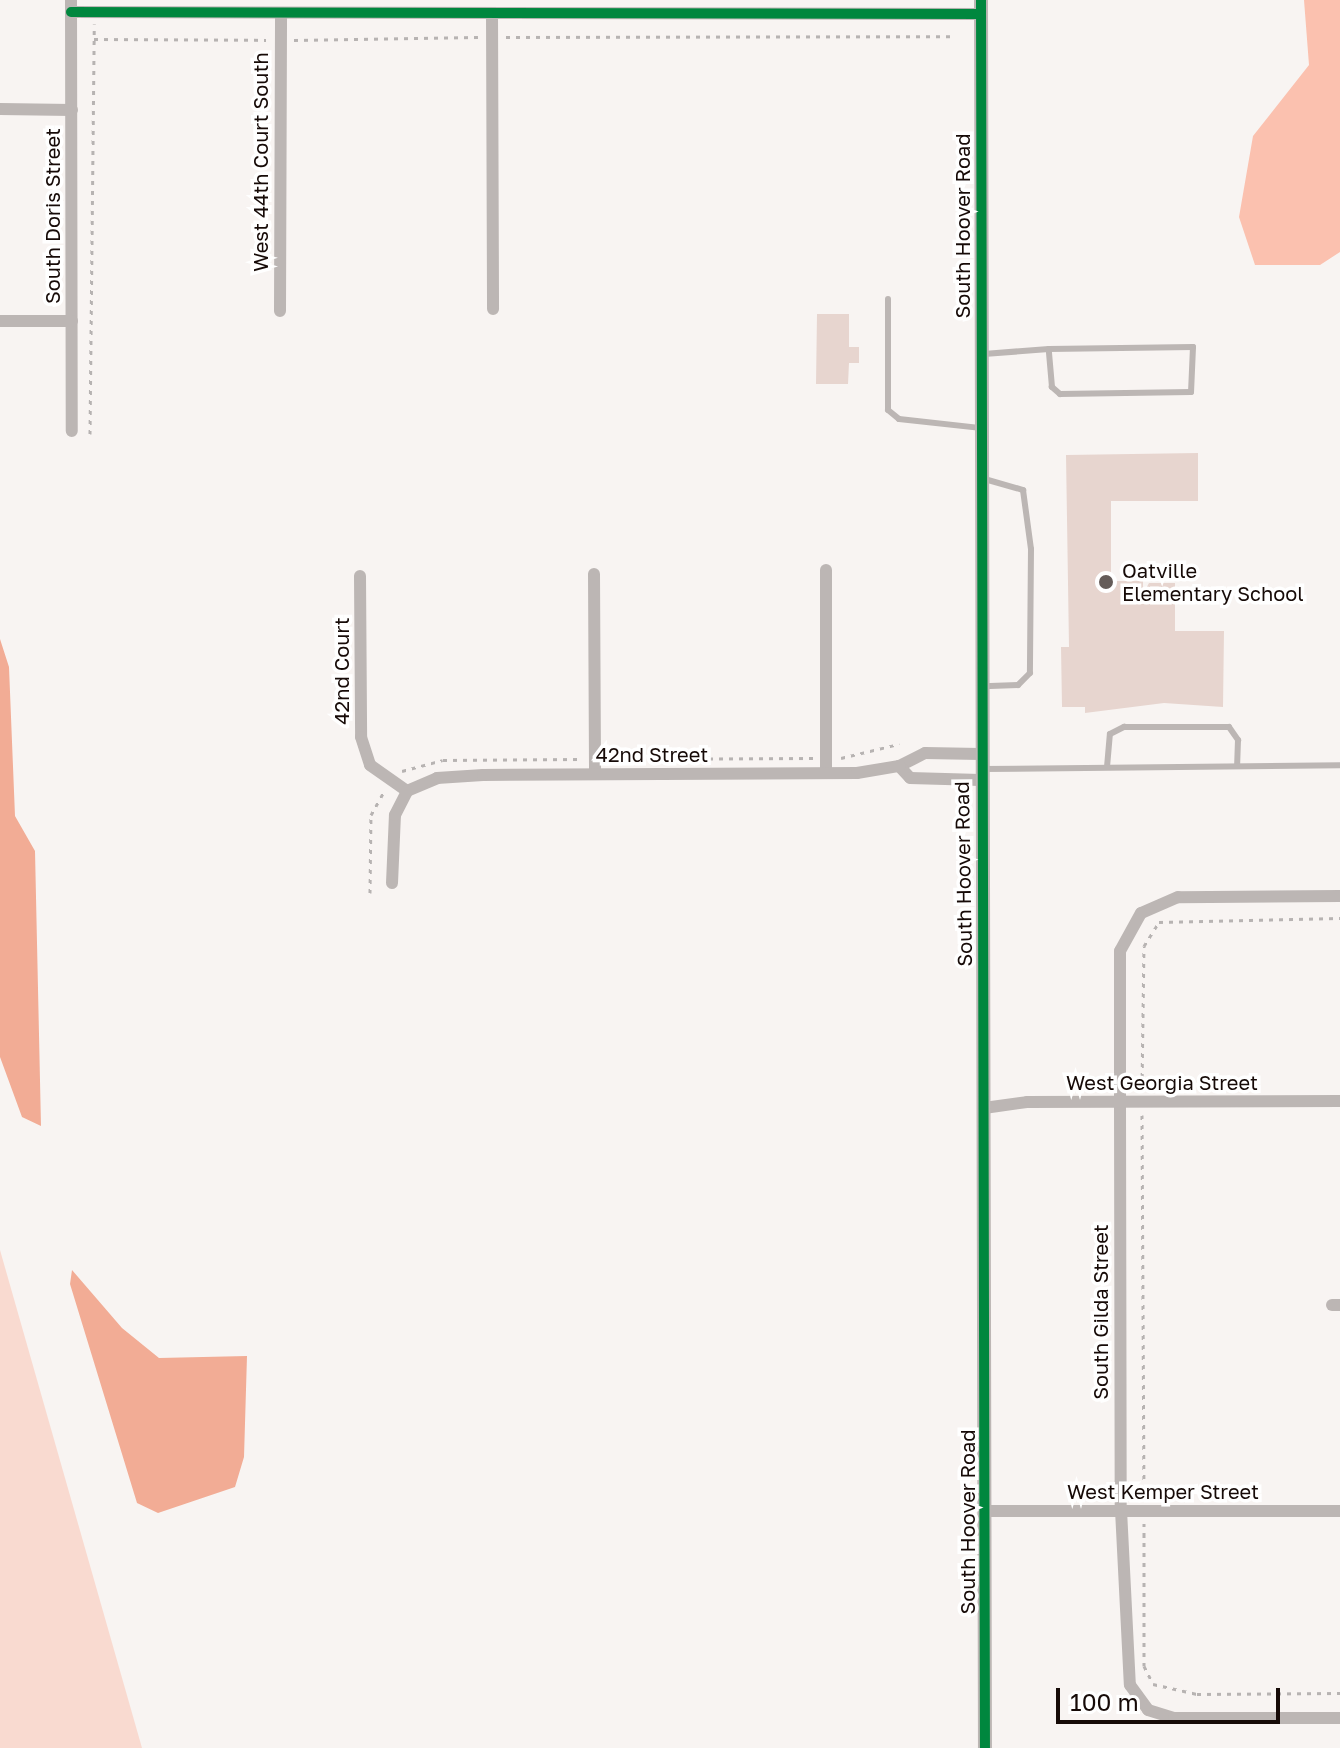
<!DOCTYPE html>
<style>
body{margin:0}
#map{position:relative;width:1340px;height:1748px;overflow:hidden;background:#f8f4f2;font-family:"Golos Text",sans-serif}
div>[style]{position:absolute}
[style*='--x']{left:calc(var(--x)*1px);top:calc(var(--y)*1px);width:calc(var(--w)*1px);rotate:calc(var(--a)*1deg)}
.green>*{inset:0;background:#f9dad0}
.forest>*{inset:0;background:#fbc1af}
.water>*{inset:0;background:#f2ac95}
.building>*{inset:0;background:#e7d5cf}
.path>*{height:3px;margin-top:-1.5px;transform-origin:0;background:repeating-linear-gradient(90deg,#b7b3b2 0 4px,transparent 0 10px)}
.service>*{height:6px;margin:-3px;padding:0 3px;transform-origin:3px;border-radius:3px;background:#bcb6b4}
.minor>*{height:12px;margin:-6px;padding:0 6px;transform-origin:6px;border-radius:6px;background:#bcb6b4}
.tertiary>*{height:14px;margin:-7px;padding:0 7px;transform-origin:7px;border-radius:7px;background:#bcb6b4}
.cycleway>*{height:10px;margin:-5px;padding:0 5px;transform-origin:5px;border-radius:5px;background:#00873e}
.dots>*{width:22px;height:22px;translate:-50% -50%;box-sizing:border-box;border:4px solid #fff;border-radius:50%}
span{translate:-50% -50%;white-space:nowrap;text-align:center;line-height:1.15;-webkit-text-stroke:7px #fff;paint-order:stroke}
.street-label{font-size:20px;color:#160a07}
.poi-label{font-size:20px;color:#160a07}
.left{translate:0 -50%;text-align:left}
.scale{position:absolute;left:1056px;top:1688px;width:224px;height:36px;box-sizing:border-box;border:4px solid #160a07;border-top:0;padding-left:10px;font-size:24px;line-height:28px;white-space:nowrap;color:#160a07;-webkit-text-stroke:6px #fff;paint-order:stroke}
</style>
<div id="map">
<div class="green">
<div style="clip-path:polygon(0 1250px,142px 1748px,0 1748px)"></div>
</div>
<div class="forest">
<div style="clip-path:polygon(1304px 0,1340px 0,1340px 252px,1320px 265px,1255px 265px,1239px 217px,1253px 136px,1309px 65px)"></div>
</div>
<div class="water">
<div style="clip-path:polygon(0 639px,9px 667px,15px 816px,35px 851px,41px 1126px,22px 1117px,0 1057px)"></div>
<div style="clip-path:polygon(72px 1270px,122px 1328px,159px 1358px,247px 1356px,244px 1457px,235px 1487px,158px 1513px,137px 1503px,70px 1284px)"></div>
</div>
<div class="building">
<div style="clip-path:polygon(817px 314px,849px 314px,849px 347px,859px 347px,859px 363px,849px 363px,848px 384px,816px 384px)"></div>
<div style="clip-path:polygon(1198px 453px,1198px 501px,1111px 501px,1111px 581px,1143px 581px,1143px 594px,1149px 583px,1175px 583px,1175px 631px,1224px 631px,1223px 707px,1164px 703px,1085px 713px,1085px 707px,1062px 707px,1061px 647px,1069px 647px,1066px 455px)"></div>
</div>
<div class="path">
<div style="--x:506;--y:37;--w:444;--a:-0.1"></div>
<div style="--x:94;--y:39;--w:172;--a:0.3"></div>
<div style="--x:294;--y:40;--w:184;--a:-0.9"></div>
<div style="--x:90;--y:434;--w:410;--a:-89.4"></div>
<div style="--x:841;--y:758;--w:60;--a:-13.6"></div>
<div style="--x:609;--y:759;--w:204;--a:-0.3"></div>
<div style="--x:402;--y:771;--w:42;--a:-15"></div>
<div style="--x:443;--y:760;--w:138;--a:-0.4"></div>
<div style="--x:370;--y:893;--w:78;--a:-89.3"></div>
<div style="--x:371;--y:815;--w:26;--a:-61"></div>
<div style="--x:1142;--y:1087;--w:141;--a:-89.2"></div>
<div style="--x:1144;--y:946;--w:28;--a:-58"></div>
<div style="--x:1159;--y:922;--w:181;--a:-1.3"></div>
<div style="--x:1142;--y:1115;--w:384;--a:89.7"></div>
<div style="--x:1144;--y:1523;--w:143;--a:90"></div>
<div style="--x:1144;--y:1666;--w:20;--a:63"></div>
<div style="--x:1153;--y:1684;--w:45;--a:12.8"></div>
<div style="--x:1197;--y:1694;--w:143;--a:-0.4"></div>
</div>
<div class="service">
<div style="--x:888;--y:299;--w:111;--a:90"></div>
<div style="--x:888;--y:410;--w:14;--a:39"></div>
<div style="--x:899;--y:419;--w:81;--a:6.3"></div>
<div style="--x:984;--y:354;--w:65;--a:-4.4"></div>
<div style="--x:1049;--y:349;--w:144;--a:-0.8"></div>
<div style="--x:1193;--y:347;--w:45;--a:92.5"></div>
<div style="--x:1191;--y:392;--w:131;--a:179.1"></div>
<div style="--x:1060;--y:394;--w:11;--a:-139"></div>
<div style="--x:1052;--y:387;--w:38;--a:-95"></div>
<div style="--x:981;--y:478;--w:44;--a:15.9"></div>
<div style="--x:1023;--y:490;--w:60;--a:82.3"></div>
<div style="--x:1031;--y:549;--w:124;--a:90.5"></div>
<div style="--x:1030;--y:673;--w:17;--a:135"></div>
<div style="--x:1018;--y:685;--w:35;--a:178"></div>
<div style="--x:1107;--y:767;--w:33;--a:-85"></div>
<div style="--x:1110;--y:734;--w:16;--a:-27"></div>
<div style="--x:1124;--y:727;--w:105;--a:0"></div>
<div style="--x:1229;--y:727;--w:16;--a:55"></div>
<div style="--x:1238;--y:740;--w:25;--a:92"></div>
<div style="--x:983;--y:769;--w:357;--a:-0.6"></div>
</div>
<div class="minor">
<div style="--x:71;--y:0;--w:431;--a:89.9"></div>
<div style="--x:71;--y:12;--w:910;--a:0.13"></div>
<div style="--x:492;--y:13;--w:296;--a:89.8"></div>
<div style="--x:0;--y:109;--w:72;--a:0.8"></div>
<div style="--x:280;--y:311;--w:298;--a:-89.8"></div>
<div style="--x:0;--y:321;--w:72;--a:0"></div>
<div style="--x:826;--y:570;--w:203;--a:90"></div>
<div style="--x:594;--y:574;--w:200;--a:89.7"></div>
<div style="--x:360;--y:576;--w:161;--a:89.6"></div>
<div style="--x:361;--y:737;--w:29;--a:72"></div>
<div style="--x:370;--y:765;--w:45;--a:35.1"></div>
<div style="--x:980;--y:754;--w:55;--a:-179"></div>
<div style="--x:925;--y:753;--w:29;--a:153"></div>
<div style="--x:899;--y:766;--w:16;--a:47"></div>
<div style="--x:910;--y:778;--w:70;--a:1.6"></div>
<div style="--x:407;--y:791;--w:33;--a:-23"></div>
<div style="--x:437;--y:778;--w:46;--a:-3.7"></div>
<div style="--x:483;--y:775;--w:374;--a:-0.3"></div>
<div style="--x:857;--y:773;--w:43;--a:-9.5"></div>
<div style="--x:392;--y:883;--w:68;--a:-87.5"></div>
<div style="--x:395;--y:815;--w:27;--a:-63"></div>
<div style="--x:1340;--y:896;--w:162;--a:179.6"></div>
<div style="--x:1178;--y:897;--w:40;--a:156.6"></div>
<div style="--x:1141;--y:913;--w:43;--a:118.9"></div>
<div style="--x:1120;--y:951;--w:151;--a:90"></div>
<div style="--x:1120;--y:1102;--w:408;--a:89.9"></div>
<div style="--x:1121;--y:1510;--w:175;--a:87.1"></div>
<div style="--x:1130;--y:1685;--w:31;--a:54"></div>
<div style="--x:1148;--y:1710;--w:27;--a:17"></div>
<div style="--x:1174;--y:1718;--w:166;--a:0"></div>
<div style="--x:984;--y:1108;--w:43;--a:-7.9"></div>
<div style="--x:1027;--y:1102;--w:313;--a:-0.2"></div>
<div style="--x:1332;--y:1305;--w:8;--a:0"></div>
<div style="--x:986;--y:1511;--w:354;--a:0"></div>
</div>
<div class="tertiary">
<div style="--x:981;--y:0;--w:1748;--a:89.87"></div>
</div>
<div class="cycleway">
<div style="--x:981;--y:0;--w:1748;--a:89.87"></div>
<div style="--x:71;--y:12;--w:910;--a:0.13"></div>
</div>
<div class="dots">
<div style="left:1106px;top:582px;background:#655c59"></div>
</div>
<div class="street-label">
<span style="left:260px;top:162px;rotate:-90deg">West 44th Court South</span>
<span style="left:52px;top:216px;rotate:-90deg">South Doris Street</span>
<span style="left:962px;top:226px;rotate:-90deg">South Hoover Road</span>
<span style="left:341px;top:671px;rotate:-90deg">42nd Court</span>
<span style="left:652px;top:754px">42nd Street</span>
<span style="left:963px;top:874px;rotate:-91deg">South Hoover Road</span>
<span style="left:1162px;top:1082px">West Georgia Street</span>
<span style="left:1100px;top:1312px;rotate:-90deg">South Gilda Street</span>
<span style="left:1163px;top:1491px">West Kemper Street</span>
<span style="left:967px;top:1522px;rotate:-90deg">South Hoover Road</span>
</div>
<div class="poi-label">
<span class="left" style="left:1122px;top:582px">Oatville<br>Elementary School</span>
</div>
<div class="scale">100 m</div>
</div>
